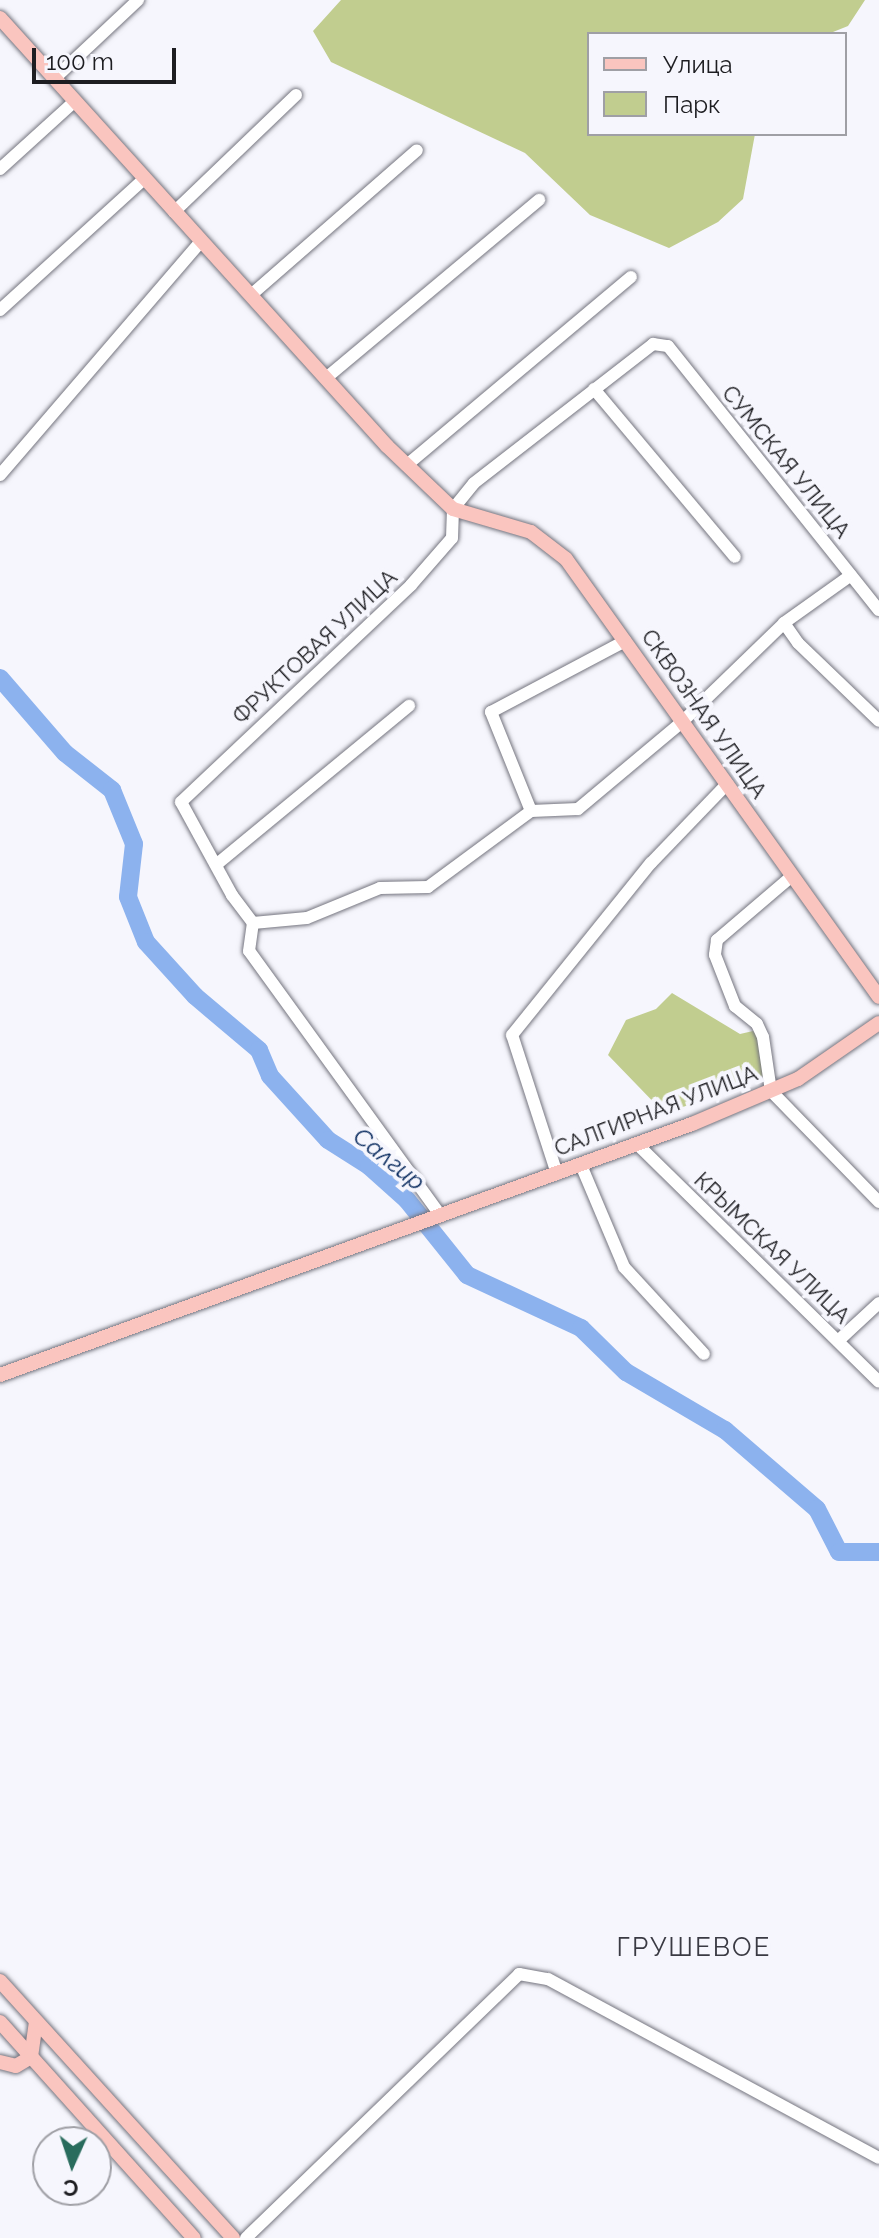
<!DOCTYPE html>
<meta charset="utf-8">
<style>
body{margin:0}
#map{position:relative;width:879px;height:2238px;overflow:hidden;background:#f6f6fd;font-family:Raleway,sans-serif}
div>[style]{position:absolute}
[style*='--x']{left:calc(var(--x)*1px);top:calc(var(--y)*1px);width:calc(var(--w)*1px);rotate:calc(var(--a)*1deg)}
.green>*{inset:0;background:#c1cd8f}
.river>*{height:18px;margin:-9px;padding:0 9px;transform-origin:9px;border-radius:9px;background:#8cb2ee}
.roads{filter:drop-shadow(0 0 2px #75757f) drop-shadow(0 0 2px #75757f)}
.minor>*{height:12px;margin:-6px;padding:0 6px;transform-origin:6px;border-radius:6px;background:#fff}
.major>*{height:14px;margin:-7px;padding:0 7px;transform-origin:7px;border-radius:7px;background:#fac5bf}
span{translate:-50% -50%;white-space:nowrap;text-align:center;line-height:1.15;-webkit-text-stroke:8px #f6f6fd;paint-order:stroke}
.street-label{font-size:22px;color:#1d1d21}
.water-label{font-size:24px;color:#07295d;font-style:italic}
.quarter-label{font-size:26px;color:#3a3a43;letter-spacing:2px}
.legend{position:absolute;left:587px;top:32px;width:260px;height:104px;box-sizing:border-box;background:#f6f6fd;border:2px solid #9f9fa5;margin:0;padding:10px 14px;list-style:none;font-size:24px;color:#1d1d21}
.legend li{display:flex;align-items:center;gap:16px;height:40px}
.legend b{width:40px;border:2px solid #9f9fa5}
.north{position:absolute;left:32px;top:2126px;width:80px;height:80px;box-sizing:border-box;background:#f6f6fd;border:2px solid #9f9fa5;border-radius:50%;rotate:183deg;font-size:22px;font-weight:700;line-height:32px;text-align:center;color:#1d1d21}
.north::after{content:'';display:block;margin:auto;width:28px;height:36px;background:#296c5d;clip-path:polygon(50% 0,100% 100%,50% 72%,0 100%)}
.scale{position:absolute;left:32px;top:48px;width:144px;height:36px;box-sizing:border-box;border:4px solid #1d1d21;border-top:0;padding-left:10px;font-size:24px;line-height:28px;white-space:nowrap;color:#1d1d21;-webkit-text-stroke:6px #f6f6fd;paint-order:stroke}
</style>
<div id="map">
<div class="green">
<div style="clip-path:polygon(341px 0,865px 0,848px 26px,828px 34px,589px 34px,589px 134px,755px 134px,743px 199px,718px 222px,669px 248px,590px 215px,525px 153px,331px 62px,313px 31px)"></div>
<div style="clip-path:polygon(672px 993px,740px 1034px,753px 1031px,760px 1038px,763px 1076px,665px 1114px,608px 1055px,626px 1020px,656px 1009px)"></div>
</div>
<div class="river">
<div style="--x:0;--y:678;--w:99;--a:49.1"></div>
<div style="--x:65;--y:753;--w:60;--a:38.2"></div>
<div style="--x:112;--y:790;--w:58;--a:67.8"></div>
<div style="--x:134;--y:844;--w:53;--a:96.5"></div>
<div style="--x:128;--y:897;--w:48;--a:68.2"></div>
<div style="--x:146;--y:942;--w:73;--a:47.8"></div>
<div style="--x:195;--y:996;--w:84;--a:40.2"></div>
<div style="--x:259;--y:1050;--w:28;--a:67"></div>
<div style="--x:270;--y:1076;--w:86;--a:47.8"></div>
<div style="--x:328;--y:1140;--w:49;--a:32.4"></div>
<div style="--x:369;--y:1166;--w:51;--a:41.8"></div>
<div style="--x:407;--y:1200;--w:96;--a:51.3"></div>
<div style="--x:467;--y:1275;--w:126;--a:24.9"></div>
<div style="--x:581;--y:1328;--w:63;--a:44.4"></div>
<div style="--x:626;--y:1372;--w:115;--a:30.4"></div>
<div style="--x:725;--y:1430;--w:121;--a:40.7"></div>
<div style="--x:817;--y:1509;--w:48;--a:62.9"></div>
<div style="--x:839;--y:1552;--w:40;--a:0"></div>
</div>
<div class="roads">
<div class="minor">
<div style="--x:55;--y:78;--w:114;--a:-43.2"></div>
<div style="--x:0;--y:169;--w:101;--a:-42.2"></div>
<div style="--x:174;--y:212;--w:169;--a:-43.8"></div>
<div style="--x:251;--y:295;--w:220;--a:-41.1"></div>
<div style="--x:0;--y:310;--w:196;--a:-42.3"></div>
<div style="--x:326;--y:378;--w:278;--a:-39.9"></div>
<div style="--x:594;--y:389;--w:219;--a:50"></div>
<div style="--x:408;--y:464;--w:291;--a:-40"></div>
<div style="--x:0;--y:475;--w:308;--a:-49.3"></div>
<div style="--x:784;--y:623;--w:24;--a:55"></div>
<div style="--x:798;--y:643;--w:112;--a:43.9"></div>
<div style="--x:531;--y:811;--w:107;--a:-112"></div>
<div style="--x:491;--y:712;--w:152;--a:-27.9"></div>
<div style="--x:217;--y:864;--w:249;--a:-39.5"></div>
<div style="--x:792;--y:876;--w:99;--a:139.5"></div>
<div style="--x:717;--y:940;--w:15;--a:98"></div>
<div style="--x:715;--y:955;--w:55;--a:68.6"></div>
<div style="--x:735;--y:1006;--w:28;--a:39"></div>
<div style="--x:757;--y:1024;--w:14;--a:65"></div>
<div style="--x:763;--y:1037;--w:55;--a:81.6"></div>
<div style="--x:771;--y:1091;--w:155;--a:45.8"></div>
<div style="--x:253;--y:923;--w:54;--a:-5.3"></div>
<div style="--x:307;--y:918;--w:79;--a:-22.3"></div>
<div style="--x:380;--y:888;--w:48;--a:-1.2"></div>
<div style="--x:428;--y:887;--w:128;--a:-36.4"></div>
<div style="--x:531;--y:811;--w:47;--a:-2.4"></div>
<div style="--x:578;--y:809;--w:136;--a:-39.9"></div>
<div style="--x:682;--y:722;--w:142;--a:-44.1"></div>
<div style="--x:784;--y:623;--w:82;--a:-35.6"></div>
<div style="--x:637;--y:1144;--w:339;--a:44.5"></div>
<div style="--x:581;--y:1165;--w:111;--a:67.1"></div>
<div style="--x:624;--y:1267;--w:118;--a:47.4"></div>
<div style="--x:557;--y:1174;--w:146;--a:-107.9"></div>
<div style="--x:512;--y:1035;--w:221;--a:-51.1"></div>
<div style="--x:651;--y:863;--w:110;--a:-46.1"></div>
<div style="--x:441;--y:1216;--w:327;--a:-125.9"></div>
<div style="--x:249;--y:951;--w:28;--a:-82"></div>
<div style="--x:253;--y:923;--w:35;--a:-127"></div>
<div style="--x:232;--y:895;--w:106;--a:-118.7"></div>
<div style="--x:181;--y:802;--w:316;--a:-43.3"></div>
<div style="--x:411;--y:585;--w:62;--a:-48.9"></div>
<div style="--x:452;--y:538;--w:29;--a:-88"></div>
<div style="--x:453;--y:509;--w:33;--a:-51"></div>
<div style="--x:474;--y:483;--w:227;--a:-37.8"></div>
<div style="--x:653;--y:344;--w:15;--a:8"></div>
<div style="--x:668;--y:346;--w:338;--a:51.4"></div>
<div style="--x:838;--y:1341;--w:56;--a:-42.8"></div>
<div style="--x:246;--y:2238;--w:380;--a:-44"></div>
<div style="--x:519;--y:1974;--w:29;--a:10"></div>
<div style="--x:548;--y:1979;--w:376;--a:28.4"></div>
</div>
<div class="major">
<div style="--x:0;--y:18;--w:577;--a:47.88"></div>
<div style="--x:387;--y:446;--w:91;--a:43.7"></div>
<div style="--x:453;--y:509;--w:81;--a:16.4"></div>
<div style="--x:531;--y:532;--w:44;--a:37.6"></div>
<div style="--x:566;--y:559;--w:538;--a:54.45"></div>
<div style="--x:0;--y:1375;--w:736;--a:-19.94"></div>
<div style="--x:692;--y:1124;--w:115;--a:-23"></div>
<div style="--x:798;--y:1079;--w:98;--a:-34.7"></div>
<div style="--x:0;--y:1981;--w:347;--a:47.8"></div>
<div style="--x:0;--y:2022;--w:290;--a:48.1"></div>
<div style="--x:0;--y:2062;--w:16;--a:14"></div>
<div style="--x:16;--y:2066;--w:17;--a:-31"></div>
<div style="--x:31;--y:2057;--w:36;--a:-82"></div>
</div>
</div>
<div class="street-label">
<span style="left:786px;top:462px;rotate:51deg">СУМСКАЯ УЛИЦА</span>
<span style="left:315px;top:647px;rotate:-43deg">ФРУКТОВАЯ УЛИЦА</span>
<span style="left:704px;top:714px;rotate:55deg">СКВОЗНАЯ УЛИЦА</span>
<span style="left:656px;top:1111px;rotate:-21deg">САЛГИРНАЯ УЛИЦА</span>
<span style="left:772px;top:1248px;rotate:44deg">КРЫМСКАЯ УЛИЦА</span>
</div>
<div class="water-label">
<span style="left:389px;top:1159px;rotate:39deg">Салгир</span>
</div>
<div class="quarter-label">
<span style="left:694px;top:1948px">ГРУШЕВОЕ</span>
</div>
<ul class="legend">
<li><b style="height:10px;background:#fac5bf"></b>Улица</li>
<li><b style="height:22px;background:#c1cd8f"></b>Парк</li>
</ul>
<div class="north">С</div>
<div class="scale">100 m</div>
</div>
